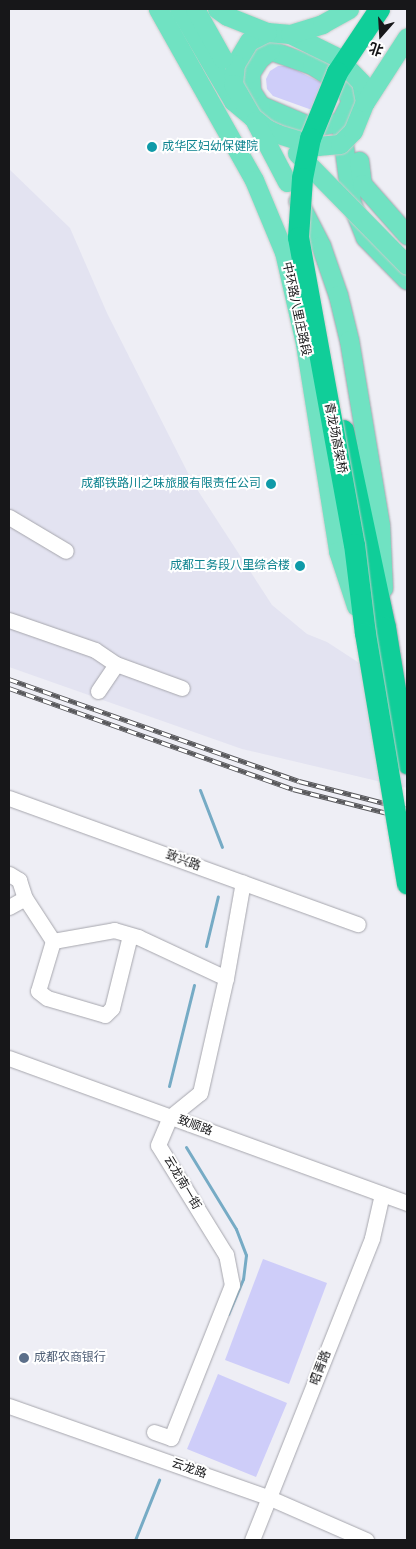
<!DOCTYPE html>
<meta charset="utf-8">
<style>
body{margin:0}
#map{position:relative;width:416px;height:1549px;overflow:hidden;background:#eeeef5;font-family:Arial,"Noto Sans SC",sans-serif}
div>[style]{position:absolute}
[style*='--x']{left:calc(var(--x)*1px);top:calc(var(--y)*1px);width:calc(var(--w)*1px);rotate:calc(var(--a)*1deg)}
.built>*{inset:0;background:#e3e3f1}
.green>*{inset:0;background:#cecdf9}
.stream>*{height:3px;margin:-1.5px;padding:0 1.5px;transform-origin:1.5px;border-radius:1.5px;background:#76abc5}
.roads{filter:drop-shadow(0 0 1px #a6a6ad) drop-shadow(0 0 1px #a6a6ad)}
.minor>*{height:15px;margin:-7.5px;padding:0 7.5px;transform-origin:7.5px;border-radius:7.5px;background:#fff}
.major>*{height:19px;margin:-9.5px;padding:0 9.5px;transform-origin:9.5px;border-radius:9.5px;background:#70e2c2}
.highway>*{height:21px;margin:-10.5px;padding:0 10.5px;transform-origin:10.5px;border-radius:10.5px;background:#10ce99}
.rail>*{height:5px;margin-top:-2.5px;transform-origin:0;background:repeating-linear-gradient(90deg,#fff 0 9px,#59595c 0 18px);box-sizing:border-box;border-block:1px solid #59595c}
.bridges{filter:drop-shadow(0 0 1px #ccc) drop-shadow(0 0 1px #ccc)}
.major-bridge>*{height:19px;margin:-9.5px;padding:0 9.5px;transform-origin:9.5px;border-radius:9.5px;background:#70e2c2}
.highway-bridge>*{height:21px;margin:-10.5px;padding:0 10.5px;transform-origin:10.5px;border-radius:10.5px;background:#10ce99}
.dots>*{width:14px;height:14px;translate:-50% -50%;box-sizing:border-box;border:2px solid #fff;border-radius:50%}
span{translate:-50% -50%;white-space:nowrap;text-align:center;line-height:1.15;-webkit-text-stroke:4px #fff;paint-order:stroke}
.culture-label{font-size:12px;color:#0d838f}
.left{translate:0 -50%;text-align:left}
.right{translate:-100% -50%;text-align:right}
.street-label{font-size:12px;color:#171719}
.service-label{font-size:12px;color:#4e5e75}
.frame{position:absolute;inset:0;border:10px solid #171719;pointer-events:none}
.north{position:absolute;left:356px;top:10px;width:50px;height:50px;-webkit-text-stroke:4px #fff;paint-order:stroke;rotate:199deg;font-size:14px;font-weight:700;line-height:20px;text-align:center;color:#171719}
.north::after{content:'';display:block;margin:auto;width:18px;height:22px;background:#171719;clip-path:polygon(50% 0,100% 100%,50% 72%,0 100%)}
</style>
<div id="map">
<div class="built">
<div style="clip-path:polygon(9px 169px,70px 228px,107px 313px,193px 483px,272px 605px,307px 634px,327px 642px,407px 694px,407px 788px,242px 749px,9px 667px)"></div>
</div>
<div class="green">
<div style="clip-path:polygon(278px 66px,288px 66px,322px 83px,312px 110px,273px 96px,267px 89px,266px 79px,270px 71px)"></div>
<div style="clip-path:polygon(263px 1259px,327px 1283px,289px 1384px,225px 1360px)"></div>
<div style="clip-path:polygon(218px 1374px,287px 1403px,256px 1477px,187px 1449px)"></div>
</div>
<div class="stream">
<div style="--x:200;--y:790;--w:61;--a:68.9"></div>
<div style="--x:206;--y:946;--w:51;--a:-76.5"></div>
<div style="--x:169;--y:1086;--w:104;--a:-76.1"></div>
<div style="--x:186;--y:1147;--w:96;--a:58.6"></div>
<div style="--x:236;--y:1229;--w:28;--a:69"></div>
<div style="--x:246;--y:1255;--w:24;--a:97"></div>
<div style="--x:243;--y:1279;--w:38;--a:113"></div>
<div style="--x:135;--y:1540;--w:65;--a:-68.2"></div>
</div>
<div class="roads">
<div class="minor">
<div style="--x:9;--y:517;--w:66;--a:30.8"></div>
<div style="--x:9;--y:620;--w:91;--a:19.2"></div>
<div style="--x:95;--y:650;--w:25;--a:34"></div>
<div style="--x:116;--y:664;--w:70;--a:20"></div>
<div style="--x:98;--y:691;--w:32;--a:-56"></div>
<div style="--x:9;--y:798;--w:371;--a:19.9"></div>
<div style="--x:9;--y:874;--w:12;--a:31"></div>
<div style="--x:19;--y:880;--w:19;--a:72"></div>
<div style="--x:25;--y:898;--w:51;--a:56.9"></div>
<div style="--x:53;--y:941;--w:62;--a:-10.2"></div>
<div style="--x:114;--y:930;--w:25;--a:16"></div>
<div style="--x:138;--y:937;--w:97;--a:25"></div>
<div style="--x:9;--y:907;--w:18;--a:-29"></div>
<div style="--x:53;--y:941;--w:52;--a:106.7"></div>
<div style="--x:38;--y:991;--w:11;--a:38"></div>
<div style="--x:47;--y:998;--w:60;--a:16.3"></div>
<div style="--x:105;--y:1015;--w:10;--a:-45"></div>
<div style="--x:112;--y:1008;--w:75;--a:-76.1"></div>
<div style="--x:9;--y:1058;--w:424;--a:20"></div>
<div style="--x:9;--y:1406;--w:277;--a:19.4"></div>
<div style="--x:270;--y:1498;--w:105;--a:23.6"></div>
<div style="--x:154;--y:1432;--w:18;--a:19"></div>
<div style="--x:171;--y:1438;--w:165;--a:-68.3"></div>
<div style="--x:232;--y:1285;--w:31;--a:-101"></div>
<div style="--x:226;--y:1255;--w:129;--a:-121.7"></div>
<div style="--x:158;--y:1145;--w:30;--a:-67"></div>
<div style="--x:170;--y:1117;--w:38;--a:-39"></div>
<div style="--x:200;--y:1093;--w:118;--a:-77.3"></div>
<div style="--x:226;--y:978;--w:97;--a:-80"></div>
<div style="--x:252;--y:1540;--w:325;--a:-68.3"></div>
<div style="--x:372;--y:1238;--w:45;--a:-77.2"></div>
</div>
<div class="major">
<div style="--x:270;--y:50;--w:45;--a:19.7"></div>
<div style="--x:312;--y:65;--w:36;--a:32"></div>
<div style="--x:343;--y:84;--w:19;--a:65"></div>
<div style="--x:351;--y:101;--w:24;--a:118"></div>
<div style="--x:340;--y:122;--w:28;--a:170"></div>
<div style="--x:312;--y:127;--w:56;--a:-157.1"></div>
<div style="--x:260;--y:105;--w:17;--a:-123"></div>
<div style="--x:251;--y:91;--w:18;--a:-93"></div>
<div style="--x:250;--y:73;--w:17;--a:-57"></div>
<div style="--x:259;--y:59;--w:14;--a:-39"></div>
<div style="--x:341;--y:125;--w:78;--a:82.6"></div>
<div style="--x:351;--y:202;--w:38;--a:68"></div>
<div style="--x:365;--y:237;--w:60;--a:45.7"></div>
<div style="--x:359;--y:161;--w:23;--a:83"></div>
<div style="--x:362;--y:184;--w:68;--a:48.6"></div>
<div style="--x:298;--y:201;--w:51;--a:62.9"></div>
<div style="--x:321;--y:246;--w:52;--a:70.9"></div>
<div style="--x:338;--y:295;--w:46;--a:76.3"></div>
<div style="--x:349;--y:340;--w:188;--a:80.5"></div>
<div style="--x:380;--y:525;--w:63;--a:87.3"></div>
</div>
<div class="highway">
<div style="--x:343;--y:430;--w:201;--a:78"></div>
<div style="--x:385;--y:627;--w:138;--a:80.8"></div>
</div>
</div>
<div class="rail">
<div style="--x:9;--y:679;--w:307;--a:19.4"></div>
<div style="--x:299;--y:781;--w:112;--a:14.5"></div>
<div style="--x:9;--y:688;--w:301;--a:19.6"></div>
<div style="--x:293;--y:789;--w:118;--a:14.3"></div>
</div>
<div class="bridges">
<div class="major-bridge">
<div style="--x:158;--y:9;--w:196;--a:60.7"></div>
<div style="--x:254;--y:180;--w:78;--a:67.4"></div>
<div style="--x:284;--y:252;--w:94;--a:77.1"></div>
<div style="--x:305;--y:344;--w:210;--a:80.9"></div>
<div style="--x:338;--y:551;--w:58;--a:71.9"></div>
<div style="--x:179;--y:9;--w:107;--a:59.6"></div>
<div style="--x:233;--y:101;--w:25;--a:40"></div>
<div style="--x:252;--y:117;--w:19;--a:39"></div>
<div style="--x:267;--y:129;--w:12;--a:24"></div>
<div style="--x:278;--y:134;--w:41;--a:17.1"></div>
<div style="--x:317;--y:146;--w:23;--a:-5"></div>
<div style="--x:340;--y:144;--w:18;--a:-45"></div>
<div style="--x:353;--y:131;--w:31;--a:-68"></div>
<div style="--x:365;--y:102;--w:20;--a:-101"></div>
<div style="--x:361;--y:82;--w:35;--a:-134"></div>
<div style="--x:337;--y:57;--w:52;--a:-153.9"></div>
<div style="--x:290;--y:34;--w:23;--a:-175"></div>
<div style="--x:267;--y:32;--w:20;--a:153"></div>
<div style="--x:249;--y:41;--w:27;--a:121"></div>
<div style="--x:235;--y:64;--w:20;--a:96"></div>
<div style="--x:233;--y:84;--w:38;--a:60"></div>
<div style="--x:195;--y:9;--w:57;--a:60.8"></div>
<div style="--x:217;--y:9;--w:12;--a:35"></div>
<div style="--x:227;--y:16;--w:43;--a:21.8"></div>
<div style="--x:290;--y:34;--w:34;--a:-17"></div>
<div style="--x:322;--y:24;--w:31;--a:-29"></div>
<div style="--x:365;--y:102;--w:77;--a:-57.1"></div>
<div style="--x:255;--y:121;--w:69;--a:62.3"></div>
<div style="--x:297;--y:153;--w:157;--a:45.5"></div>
</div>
<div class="highway-bridge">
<div style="--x:379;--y:9;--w:76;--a:123.7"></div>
<div style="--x:337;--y:72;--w:71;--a:112.2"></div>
<div style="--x:310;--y:138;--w:41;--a:101.3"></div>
<div style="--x:302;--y:178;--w:59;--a:93.9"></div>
<div style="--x:298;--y:237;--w:312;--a:79.7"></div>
<div style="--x:354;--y:544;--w:90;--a:83"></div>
<div style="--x:365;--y:633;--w:254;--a:80.5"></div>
</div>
</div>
<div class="dots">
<div style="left:152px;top:147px;background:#0f9aa8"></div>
<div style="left:271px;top:484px;background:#0f9aa8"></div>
<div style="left:300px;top:566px;background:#0f9aa8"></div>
<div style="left:24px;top:1358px;background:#5c6f8a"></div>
</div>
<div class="culture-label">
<span class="left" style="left:162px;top:147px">成华区妇幼保健院</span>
<span class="right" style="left:261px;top:484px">成都铁路川之味旅服有限责任公司</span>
<span class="right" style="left:290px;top:566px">成都工务段八里综合楼</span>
</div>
<div class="street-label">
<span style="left:296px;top:309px;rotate:78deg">中环路八里庄路段</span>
<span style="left:335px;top:438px;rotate:79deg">青龙场高架桥</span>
<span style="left:183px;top:861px;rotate:20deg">致兴路</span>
<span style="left:195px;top:1126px;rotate:20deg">致顺路</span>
<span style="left:182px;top:1183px;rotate:59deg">云龙南一街</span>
<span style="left:321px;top:1368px;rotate:-69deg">昭青路</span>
<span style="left:189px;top:1469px;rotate:19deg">云龙路</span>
</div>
<div class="service-label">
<span class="left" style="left:34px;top:1358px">成都农商银行</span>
</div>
<div class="frame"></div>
<div class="north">北</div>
</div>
